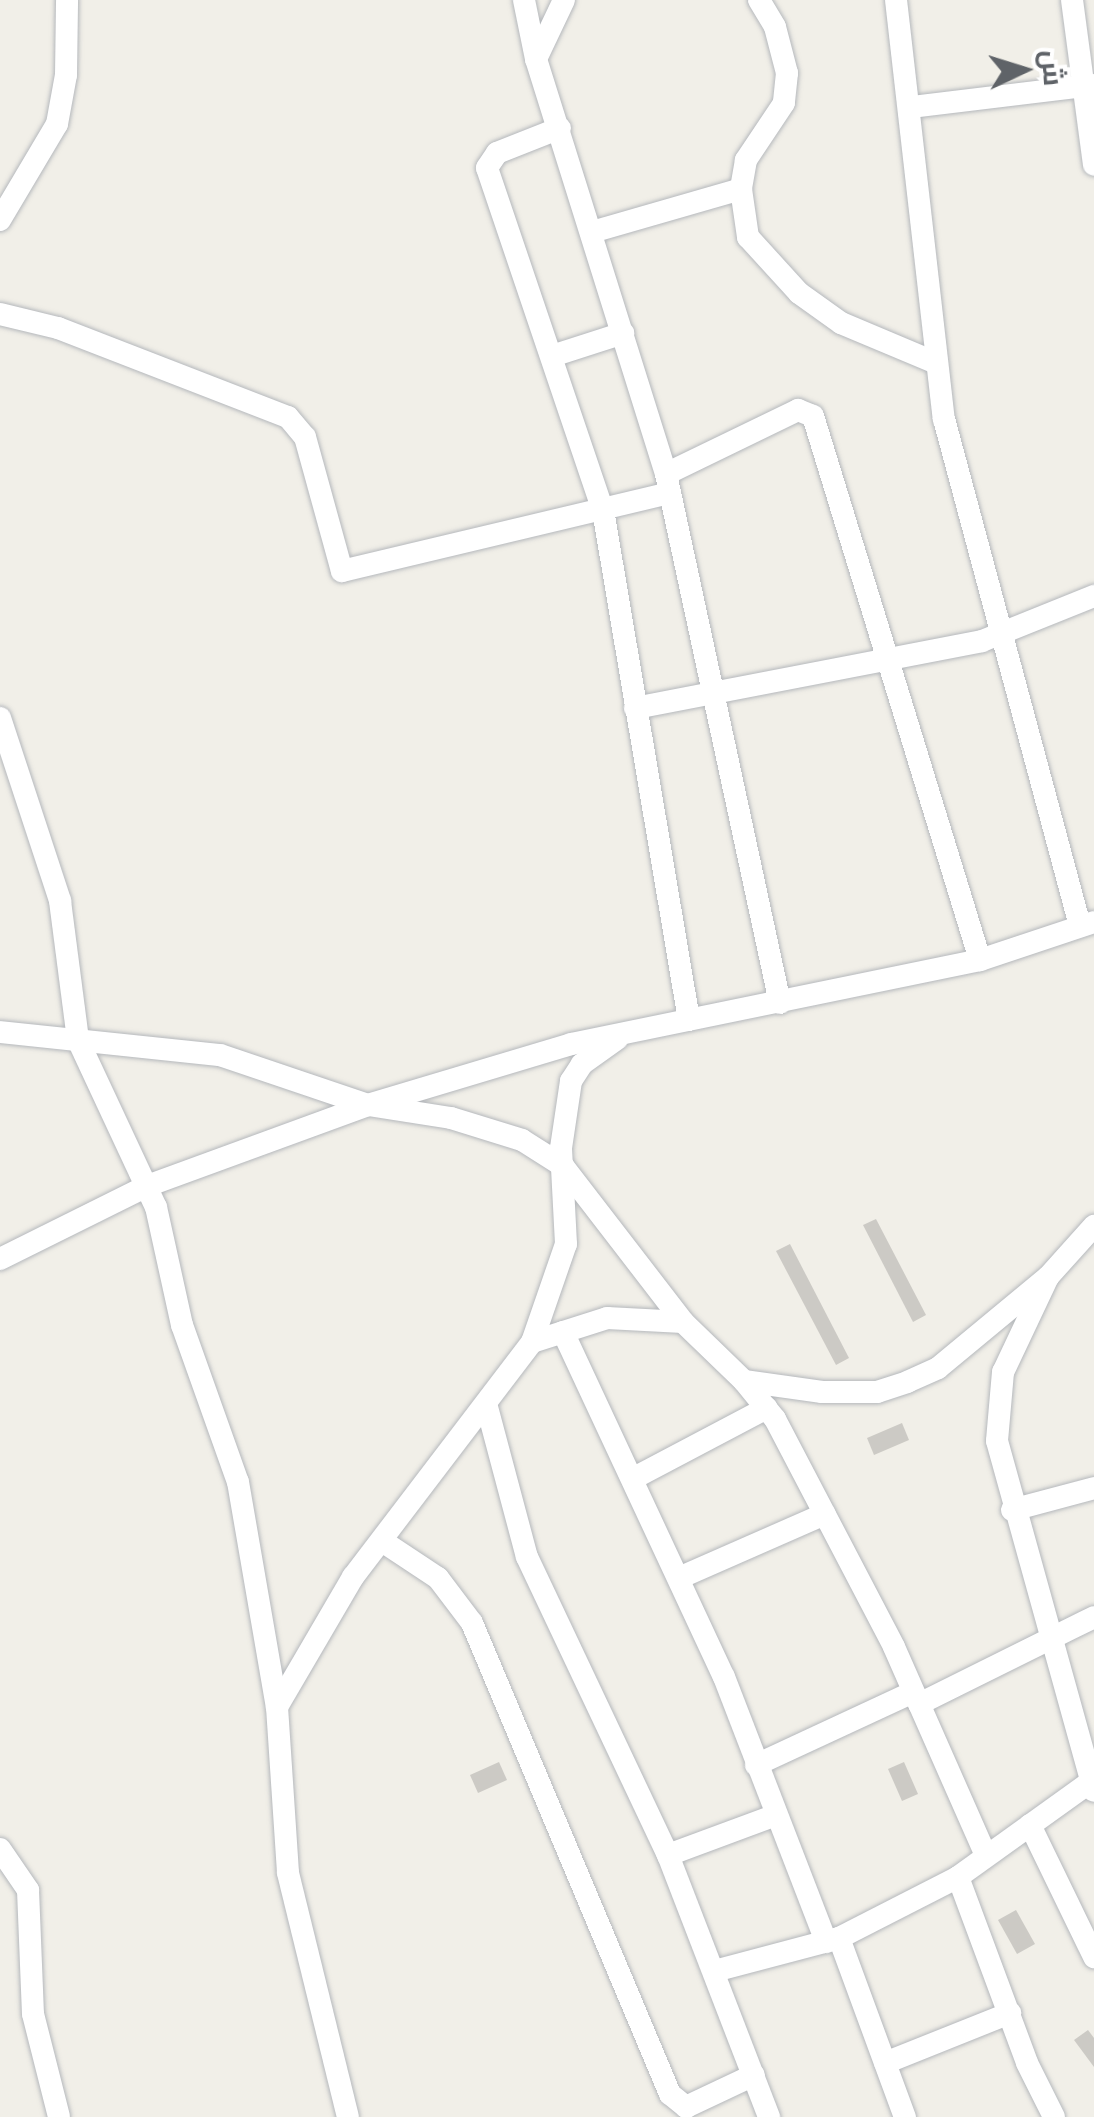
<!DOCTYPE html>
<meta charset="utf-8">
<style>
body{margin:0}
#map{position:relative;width:1094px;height:2117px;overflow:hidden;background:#f1efe8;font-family:"Open Sans",Cairo,sans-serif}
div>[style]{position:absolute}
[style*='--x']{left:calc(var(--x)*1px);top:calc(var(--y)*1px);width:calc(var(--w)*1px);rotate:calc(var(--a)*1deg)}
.building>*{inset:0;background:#cccac5}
.roads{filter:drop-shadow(0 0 2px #b5b8bc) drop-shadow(0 0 2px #b5b8bc)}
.minor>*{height:22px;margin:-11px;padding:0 11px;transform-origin:11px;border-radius:11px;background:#fff}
span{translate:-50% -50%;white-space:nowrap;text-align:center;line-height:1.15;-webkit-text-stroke:8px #fff;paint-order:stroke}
.north{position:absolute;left:974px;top:20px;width:100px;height:100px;-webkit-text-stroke:8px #fff;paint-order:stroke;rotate:86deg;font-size:28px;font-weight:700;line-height:40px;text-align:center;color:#5f6368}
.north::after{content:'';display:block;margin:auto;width:35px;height:45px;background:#5f6368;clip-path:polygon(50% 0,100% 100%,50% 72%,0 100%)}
</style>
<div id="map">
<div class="building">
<div style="clip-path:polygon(876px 1219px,926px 1315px,913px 1322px,863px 1225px)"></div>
<div style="clip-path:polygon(790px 1244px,849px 1358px,836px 1365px,776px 1251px)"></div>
<div style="clip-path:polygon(902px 1423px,909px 1440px,874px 1455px,867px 1438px)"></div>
<div style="clip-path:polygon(499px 1762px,507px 1780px,478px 1793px,470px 1775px)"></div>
<div style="clip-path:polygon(904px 1762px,918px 1794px,902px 1801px,888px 1769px)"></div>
<div style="clip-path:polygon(1016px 1910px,1035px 1944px,1017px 1954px,998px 1920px)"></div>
<div style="clip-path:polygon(1088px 2030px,1094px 2038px,1094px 2067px,1074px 2040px)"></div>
</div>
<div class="roads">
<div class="minor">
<div style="--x:524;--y:0;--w:60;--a:78.5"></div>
<div style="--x:536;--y:59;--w:435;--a:72.6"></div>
<div style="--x:666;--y:474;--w:541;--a:77.84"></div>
<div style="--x:759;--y:0;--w:31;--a:59"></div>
<div style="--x:775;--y:27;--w:48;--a:75.4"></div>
<div style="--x:787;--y:73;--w:30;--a:96"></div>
<div style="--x:784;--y:103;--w:69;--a:123.7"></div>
<div style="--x:746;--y:160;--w:29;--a:100"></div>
<div style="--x:741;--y:189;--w:49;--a:81.7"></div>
<div style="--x:748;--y:237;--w:76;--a:47.7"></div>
<div style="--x:799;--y:293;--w:52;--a:35.5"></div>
<div style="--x:841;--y:323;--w:101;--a:22.8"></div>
<div style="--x:896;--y:0;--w:422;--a:83.5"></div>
<div style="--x:944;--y:419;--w:525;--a:74.98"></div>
<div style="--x:1072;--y:0;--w:166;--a:82.4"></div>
<div style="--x:536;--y:59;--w:65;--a:-64.6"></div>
<div style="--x:911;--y:107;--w:184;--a:-6.9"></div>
<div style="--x:560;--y:128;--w:68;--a:158.4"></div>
<div style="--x:497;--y:153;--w:18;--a:124"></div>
<div style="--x:487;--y:168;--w:361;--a:71.3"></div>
<div style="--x:603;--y:510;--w:517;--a:80.43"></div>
<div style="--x:0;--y:220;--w:112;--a:-59.3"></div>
<div style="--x:57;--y:124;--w:50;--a:-79.6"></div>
<div style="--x:66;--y:75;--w:75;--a:-89.2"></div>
<div style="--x:592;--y:232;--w:155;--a:-16.1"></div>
<div style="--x:0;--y:314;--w:60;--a:13.6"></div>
<div style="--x:58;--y:328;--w:247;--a:21.2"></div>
<div style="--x:288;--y:417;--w:26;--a:50"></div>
<div style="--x:305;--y:437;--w:139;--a:74.6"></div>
<div style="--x:342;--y:571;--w:337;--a:-13.4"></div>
<div style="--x:552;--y:356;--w:75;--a:-17.9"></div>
<div style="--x:666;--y:474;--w:147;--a:-25.9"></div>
<div style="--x:798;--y:410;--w:16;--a:22"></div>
<div style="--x:813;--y:416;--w:569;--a:72.93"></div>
<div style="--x:635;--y:708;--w:353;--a:-10.9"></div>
<div style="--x:982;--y:641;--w:121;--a:-21.9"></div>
<div style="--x:0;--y:718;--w:193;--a:71.8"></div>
<div style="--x:60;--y:901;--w:140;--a:82.6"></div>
<div style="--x:78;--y:1040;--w:184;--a:65"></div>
<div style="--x:156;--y:1207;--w:121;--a:77.6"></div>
<div style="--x:182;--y:1325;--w:167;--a:70.4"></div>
<div style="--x:238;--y:1482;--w:228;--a:80.2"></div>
<div style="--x:277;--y:1707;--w:166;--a:86.2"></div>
<div style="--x:288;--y:1873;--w:251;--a:76.2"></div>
<div style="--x:0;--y:1032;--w:221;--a:6"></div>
<div style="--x:220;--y:1055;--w:156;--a:18.7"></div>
<div style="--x:368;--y:1105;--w:84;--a:8.9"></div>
<div style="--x:451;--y:1118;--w:74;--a:17.2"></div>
<div style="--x:522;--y:1140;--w:49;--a:32.4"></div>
<div style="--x:563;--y:1166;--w:197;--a:52.4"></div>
<div style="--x:0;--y:1259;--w:164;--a:-26.4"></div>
<div style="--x:147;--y:1186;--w:235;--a:-20.1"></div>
<div style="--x:368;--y:1105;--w:212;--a:-16.7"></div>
<div style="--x:571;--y:1044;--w:418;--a:-11.6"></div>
<div style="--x:980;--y:960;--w:120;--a:-18.4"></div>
<div style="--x:1048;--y:1277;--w:105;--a:115.3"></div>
<div style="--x:1003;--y:1372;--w:69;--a:95"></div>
<div style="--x:997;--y:1441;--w:363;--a:74.5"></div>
<div style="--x:563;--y:1332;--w:381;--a:65"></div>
<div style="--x:724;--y:1677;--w:284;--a:68.9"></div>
<div style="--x:532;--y:1342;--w:79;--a:-17.7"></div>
<div style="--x:607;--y:1318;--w:76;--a:3"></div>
<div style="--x:683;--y:1322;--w:85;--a:44"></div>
<div style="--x:744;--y:1381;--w:49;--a:50.8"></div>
<div style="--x:775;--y:1419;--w:257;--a:62.4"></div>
<div style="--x:894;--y:1647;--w:225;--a:66.2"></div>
<div style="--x:744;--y:1381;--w:79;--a:8"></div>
<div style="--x:822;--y:1392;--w:55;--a:0"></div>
<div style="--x:877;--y:1392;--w:32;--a:-18"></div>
<div style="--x:907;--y:1382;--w:34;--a:-24"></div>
<div style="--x:938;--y:1368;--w:143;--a:-39.6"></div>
<div style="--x:1048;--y:1277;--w:69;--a:-48"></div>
<div style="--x:487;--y:1407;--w:155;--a:75.1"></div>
<div style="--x:527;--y:1557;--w:330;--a:64.7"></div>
<div style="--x:668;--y:1855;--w:281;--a:68.9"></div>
<div style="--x:634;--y:1478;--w:150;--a:-27.8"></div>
<div style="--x:1012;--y:1510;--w:85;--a:-15"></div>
<div style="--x:382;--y:1541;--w:67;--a:33.5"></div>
<div style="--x:438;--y:1578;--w:56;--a:52.9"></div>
<div style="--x:472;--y:1623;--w:511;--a:67.2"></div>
<div style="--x:670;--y:2094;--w:21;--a:39"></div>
<div style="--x:686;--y:2107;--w:75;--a:-25.2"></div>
<div style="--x:679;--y:1578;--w:159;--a:-23.7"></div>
<div style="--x:919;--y:1704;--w:195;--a:-26.4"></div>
<div style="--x:277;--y:1707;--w:151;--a:-59.7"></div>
<div style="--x:353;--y:1577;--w:295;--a:-52.7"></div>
<div style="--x:532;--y:1342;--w:104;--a:-70.9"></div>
<div style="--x:566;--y:1244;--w:96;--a:-93"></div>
<div style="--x:561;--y:1148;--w:68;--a:-81.5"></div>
<div style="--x:571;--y:1081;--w:20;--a:-57"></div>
<div style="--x:582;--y:1064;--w:43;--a:-35.5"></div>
<div style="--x:756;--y:1765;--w:173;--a:-24.9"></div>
<div style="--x:1030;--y:1825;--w:147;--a:64.1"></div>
<div style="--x:0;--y:1849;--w:50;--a:55.7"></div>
<div style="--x:28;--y:1890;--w:124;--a:87.7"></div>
<div style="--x:33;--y:2014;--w:106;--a:75.8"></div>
<div style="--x:668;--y:1855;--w:115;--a:-20.3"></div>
<div style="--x:958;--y:1877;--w:198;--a:69.6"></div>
<div style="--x:1027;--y:2063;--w:60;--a:63.4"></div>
<div style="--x:839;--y:1938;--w:191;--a:69.8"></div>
<div style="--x:718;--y:1970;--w:125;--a:-14.8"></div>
<div style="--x:839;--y:1938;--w:134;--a:-27.1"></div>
<div style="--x:958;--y:1877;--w:163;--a:-35.7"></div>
<div style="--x:885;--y:2063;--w:135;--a:-21.8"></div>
</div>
</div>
<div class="north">ش</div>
</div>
